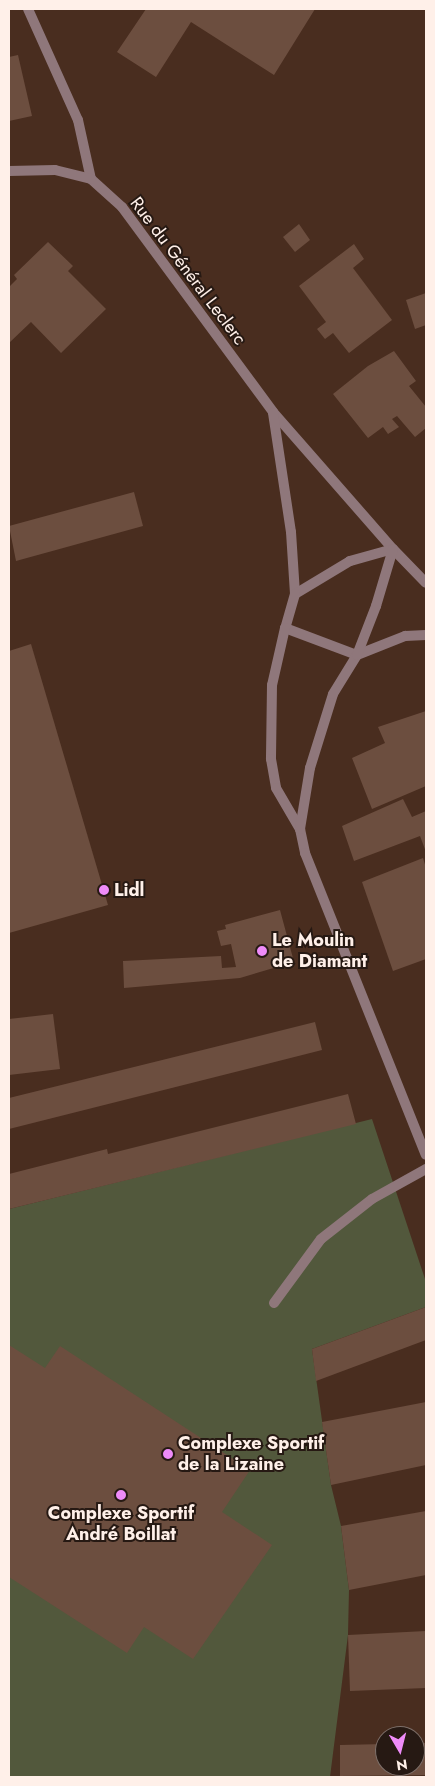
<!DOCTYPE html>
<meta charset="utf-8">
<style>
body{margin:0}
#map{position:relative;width:435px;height:1786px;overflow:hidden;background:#492d1f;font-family:Jost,sans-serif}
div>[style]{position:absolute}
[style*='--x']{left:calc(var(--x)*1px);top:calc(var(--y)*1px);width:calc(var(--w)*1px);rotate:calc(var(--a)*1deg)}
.green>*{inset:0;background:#52583c}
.building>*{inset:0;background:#6c4e3f}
.service>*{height:10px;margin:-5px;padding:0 5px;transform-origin:5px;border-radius:5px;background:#8f777b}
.tertiary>*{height:10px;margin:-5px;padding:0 5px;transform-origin:5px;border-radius:5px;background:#8f777b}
.dots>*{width:14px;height:14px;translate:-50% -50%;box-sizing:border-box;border:2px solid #261913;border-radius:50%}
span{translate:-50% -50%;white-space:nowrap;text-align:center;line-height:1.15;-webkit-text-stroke:4px #261913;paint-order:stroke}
.street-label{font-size:18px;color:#fff0e9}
.poi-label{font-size:18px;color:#fff0e9;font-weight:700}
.left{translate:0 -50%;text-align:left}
.frame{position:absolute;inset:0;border:10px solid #fff0e9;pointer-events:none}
.north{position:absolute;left:375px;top:1726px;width:50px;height:50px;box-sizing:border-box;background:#261913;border:1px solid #7d6f69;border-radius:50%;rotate:172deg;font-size:14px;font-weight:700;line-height:20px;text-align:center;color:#fff0e9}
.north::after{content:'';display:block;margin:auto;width:18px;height:22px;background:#ee8bf8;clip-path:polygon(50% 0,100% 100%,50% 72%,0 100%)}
</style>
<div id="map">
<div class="green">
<div style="clip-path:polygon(372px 1119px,426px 1282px,426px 1307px,312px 1349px,331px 1485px,341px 1526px,349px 1590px,348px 1635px,330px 1777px,9px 1777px,9px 1209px)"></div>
</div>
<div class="building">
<div style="clip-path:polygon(146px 9px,315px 9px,274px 75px,191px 22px,156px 77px,117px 52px)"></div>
<div style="clip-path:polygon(18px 55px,32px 116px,9px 121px,9px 57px)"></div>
<div style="clip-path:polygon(299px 224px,310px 240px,295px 252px,283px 237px)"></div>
<div style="clip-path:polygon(48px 242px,73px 266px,68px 271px,106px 309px,61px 353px,31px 322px,9px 343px,9px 287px,17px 279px,14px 275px)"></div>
<div style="clip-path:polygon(354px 244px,364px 259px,353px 268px,392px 320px,349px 353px,333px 333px,325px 339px,317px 329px,326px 322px,299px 286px)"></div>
<div style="clip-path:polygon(426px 293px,426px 325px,415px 329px,406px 300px)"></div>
<div style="clip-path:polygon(394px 351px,416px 381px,409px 386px,426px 407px,426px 428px,415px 437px,397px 416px,392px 419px,399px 427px,388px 434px,383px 427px,368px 438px,333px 394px,368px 366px)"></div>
<div style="clip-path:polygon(134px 492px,143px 526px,16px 561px,9px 526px)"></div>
<div style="clip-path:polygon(31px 644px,108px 905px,9px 933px,9px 651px)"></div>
<div style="clip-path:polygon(426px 711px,426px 786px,372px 809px,352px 758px,385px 743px,378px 727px)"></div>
<div style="clip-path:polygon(403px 799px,412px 817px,426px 811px,426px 852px,420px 836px,354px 861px,342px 826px)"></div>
<div style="clip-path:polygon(423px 858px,426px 868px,426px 959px,393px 971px,362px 882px)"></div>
<div style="clip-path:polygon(280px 910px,294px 962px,240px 978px,124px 988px,123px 961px,221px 956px,222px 968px,236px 967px,231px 944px,221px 946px,217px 931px,226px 929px,225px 925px)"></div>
<div style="clip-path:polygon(53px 1014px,60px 1069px,9px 1075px,9px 1019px)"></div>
<div style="clip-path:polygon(315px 1022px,322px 1050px,9px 1129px,9px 1098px)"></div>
<div style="clip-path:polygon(348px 1094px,356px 1124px,9px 1209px,9px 1174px,107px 1149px,108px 1154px)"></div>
<div style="clip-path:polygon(426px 1307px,426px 1340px,316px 1381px,312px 1349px)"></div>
<div style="clip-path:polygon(9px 1345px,45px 1368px,60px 1346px,250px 1470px,222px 1512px,272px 1545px,193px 1659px,144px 1627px,127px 1653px,9px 1577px)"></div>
<div style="clip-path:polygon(426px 1402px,426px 1465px,331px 1485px,322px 1422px)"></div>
<div style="clip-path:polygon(426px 1511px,426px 1575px,349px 1590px,341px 1526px)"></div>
<div style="clip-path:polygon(426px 1631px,426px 1688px,350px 1691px,348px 1635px)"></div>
<div style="clip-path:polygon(415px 1743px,426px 1743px,426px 1775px,340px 1776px,340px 1745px,385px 1744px,385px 1766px,415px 1766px)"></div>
</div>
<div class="service">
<div style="--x:285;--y:628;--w:77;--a:20.6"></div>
<div style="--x:274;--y:1303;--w:79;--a:-53.7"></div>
<div style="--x:321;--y:1239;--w:65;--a:-38.1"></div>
<div style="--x:372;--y:1199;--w:62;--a:-29.1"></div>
</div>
<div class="tertiary">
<div style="--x:28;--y:9;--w:122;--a:65.8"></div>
<div style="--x:78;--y:120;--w:60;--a:77.6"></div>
<div style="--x:91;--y:179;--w:42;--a:42.1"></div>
<div style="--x:122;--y:207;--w:255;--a:53.6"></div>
<div style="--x:273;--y:412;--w:182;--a:48.8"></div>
<div style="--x:393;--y:549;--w:47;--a:45.9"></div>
<div style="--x:9;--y:171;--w:46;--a:-1.2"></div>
<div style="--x:55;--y:170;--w:37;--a:14"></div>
<div style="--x:273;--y:413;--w:120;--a:81.4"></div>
<div style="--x:291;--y:532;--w:62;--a:86.3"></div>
<div style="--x:393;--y:549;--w:45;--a:164.4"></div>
<div style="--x:350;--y:561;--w:64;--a:149"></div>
<div style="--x:295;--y:594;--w:35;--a:106"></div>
<div style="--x:285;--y:628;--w:58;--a:102.8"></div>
<div style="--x:272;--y:685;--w:74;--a:90.8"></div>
<div style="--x:271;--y:759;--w:29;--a:80"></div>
<div style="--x:276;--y:788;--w:48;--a:59.7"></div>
<div style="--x:300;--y:829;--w:25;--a:78"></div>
<div style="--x:305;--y:853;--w:325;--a:68.2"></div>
<div style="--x:357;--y:655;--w:52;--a:-21.6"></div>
<div style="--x:405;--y:636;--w:21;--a:-3"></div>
<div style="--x:300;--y:829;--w:62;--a:-80.7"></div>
<div style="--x:310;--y:768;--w:77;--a:-72.7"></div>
<div style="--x:333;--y:694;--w:46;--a:-58.4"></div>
<div style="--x:357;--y:655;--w:53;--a:-68.8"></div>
<div style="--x:376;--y:606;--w:59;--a:-73.4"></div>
</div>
<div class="dots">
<div style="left:104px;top:890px;background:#ee8bf8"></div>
<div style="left:262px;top:951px;background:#ee8bf8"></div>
<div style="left:168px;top:1454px;background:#ee8bf8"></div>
<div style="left:121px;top:1495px;background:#ee8bf8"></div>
</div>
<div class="street-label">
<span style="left:188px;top:271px;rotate:53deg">Rue du Général Leclerc</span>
</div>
<div class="poi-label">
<span class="left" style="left:114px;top:890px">Lidl</span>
<span class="left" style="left:272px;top:951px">Le Moulin<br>de Diamant</span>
<span class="left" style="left:178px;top:1454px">Complexe Sportif<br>de la Lizaine</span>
<span style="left:121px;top:1524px">Complexe Sportif<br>André Boillat</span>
</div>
<div class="frame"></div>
<div class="north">N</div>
</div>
